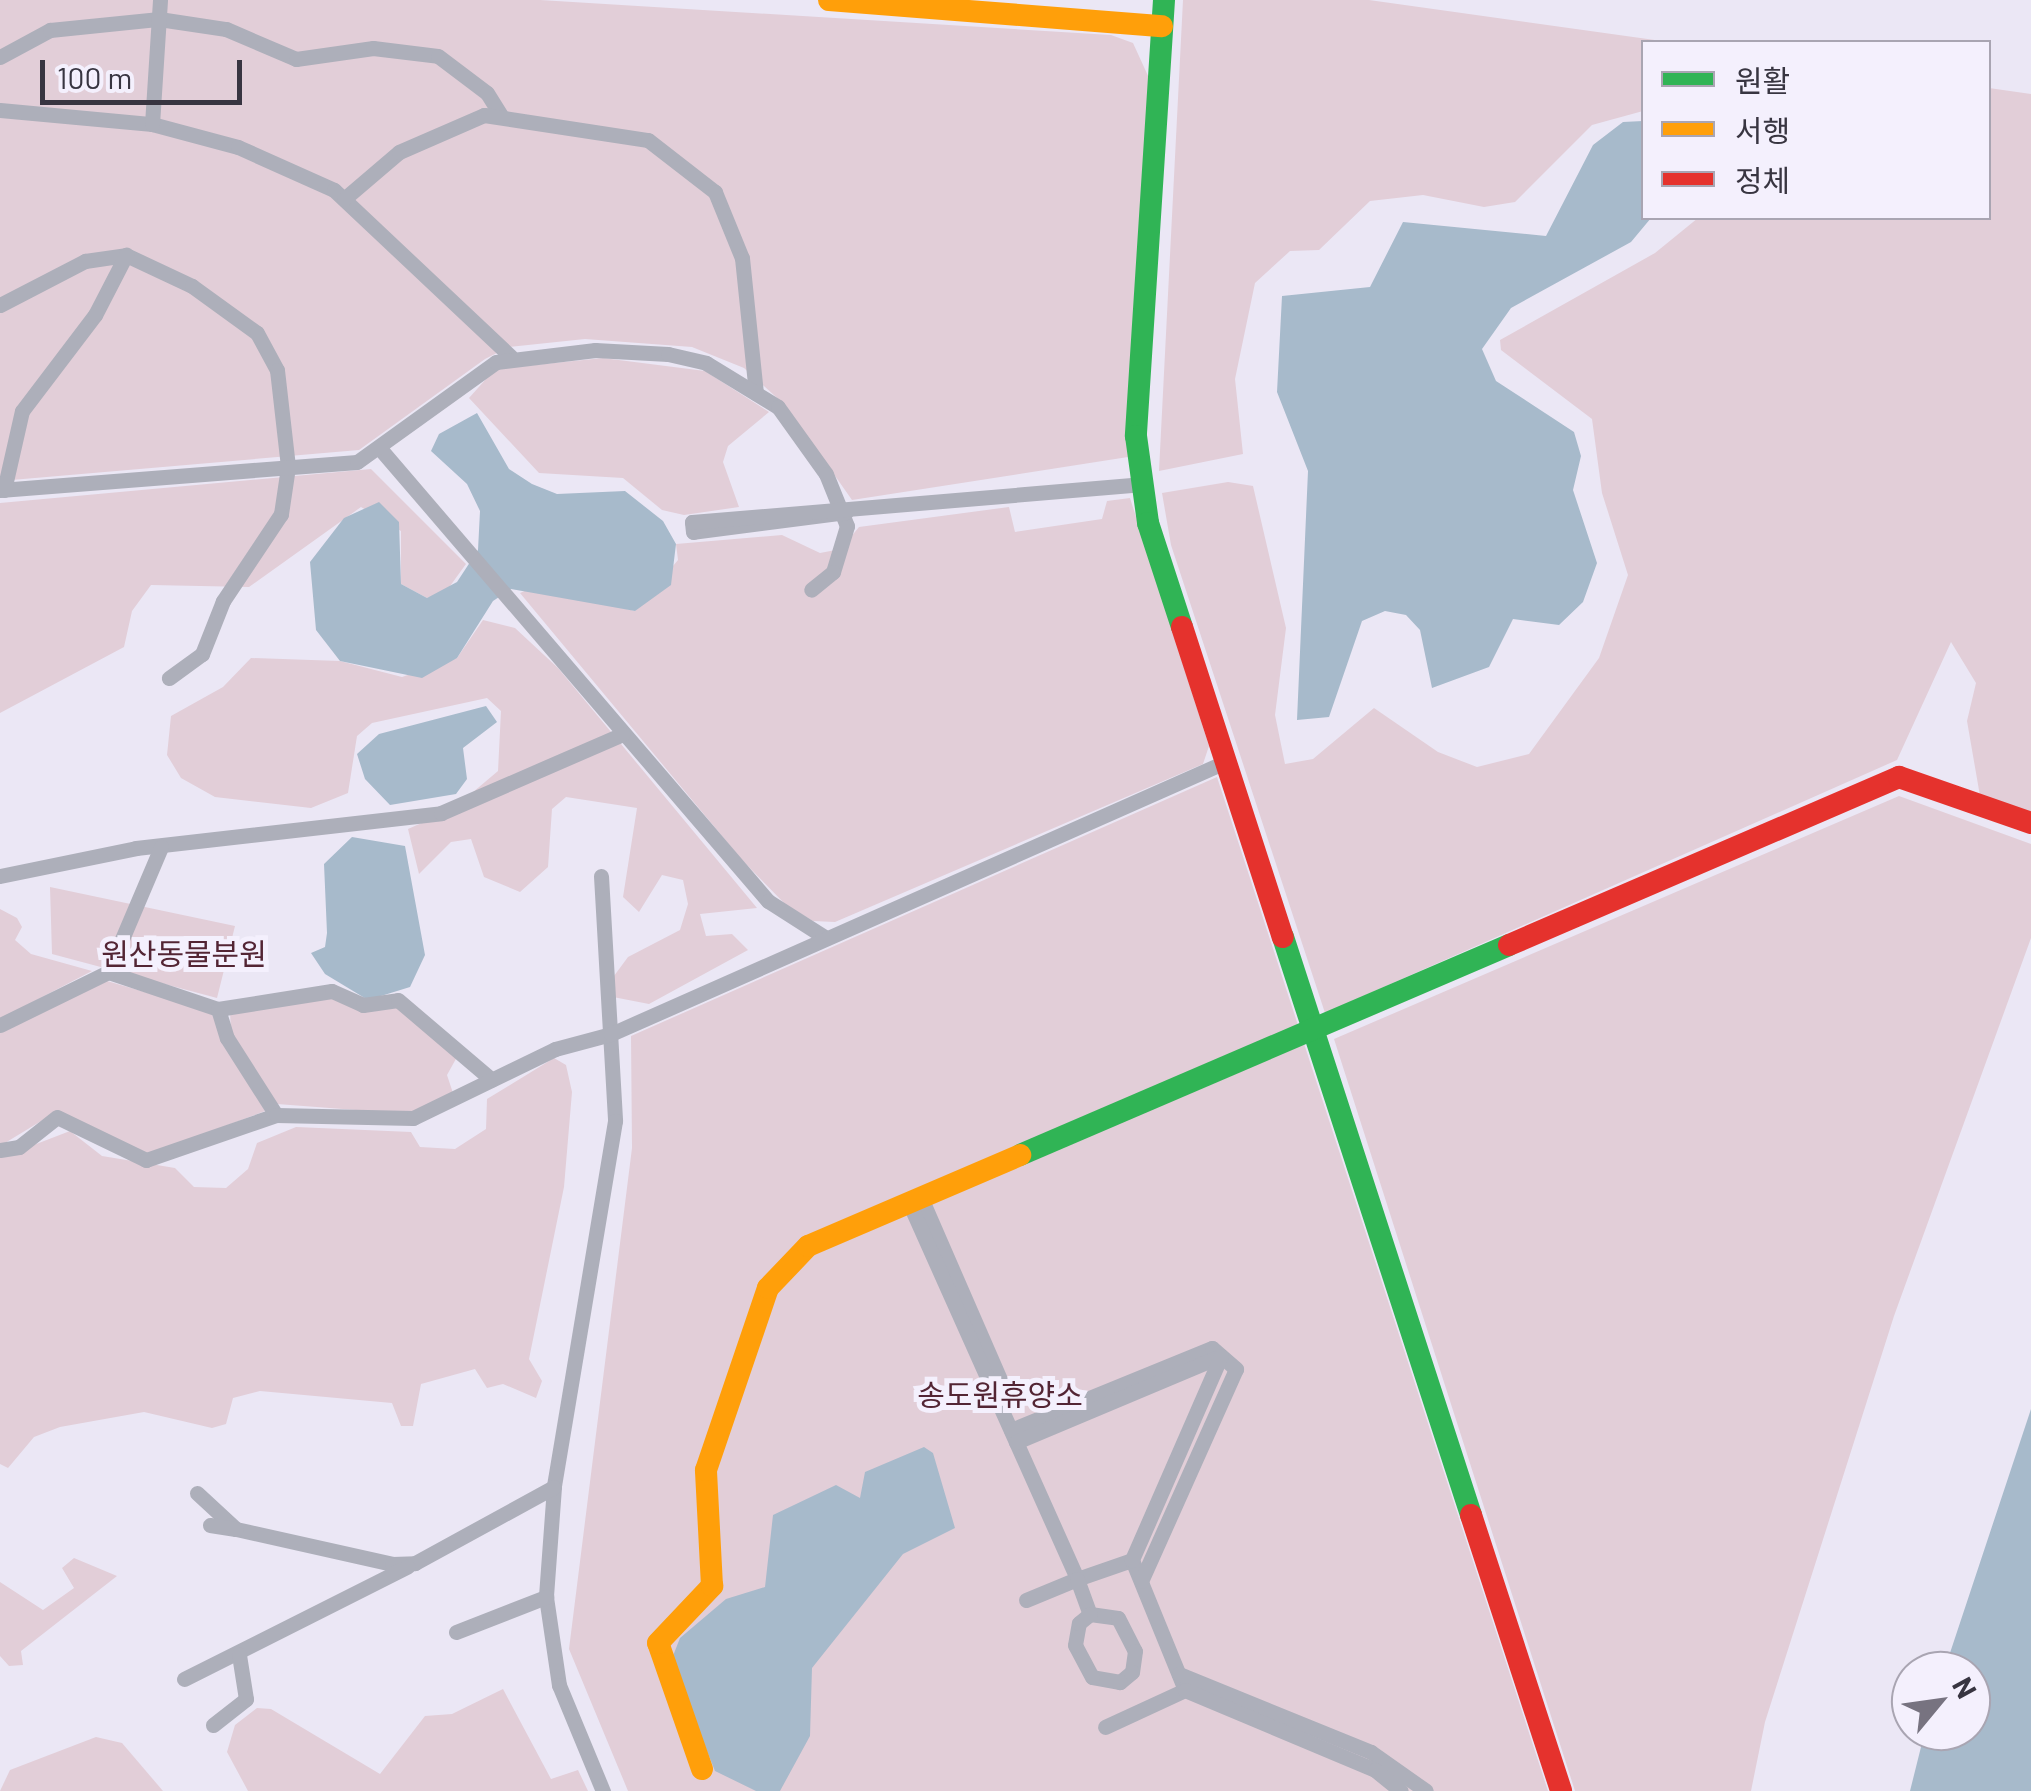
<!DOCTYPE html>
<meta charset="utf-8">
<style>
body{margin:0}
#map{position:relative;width:2031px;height:1791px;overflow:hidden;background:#ebe7f5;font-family:Barlow,"Noto Sans KR",sans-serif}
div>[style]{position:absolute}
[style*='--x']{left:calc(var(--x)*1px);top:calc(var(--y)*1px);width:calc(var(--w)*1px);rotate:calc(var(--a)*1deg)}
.green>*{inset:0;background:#e2ced8}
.water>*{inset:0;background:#a7bacb}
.street>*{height:15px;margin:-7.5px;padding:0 7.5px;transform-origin:7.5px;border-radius:7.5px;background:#adafba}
.fast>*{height:22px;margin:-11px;padding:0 11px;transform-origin:11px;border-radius:11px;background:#30b455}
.slow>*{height:22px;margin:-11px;padding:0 11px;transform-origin:11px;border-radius:11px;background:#ff9f0a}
.jam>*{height:22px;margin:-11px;padding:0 11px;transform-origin:11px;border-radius:11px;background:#e5322d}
span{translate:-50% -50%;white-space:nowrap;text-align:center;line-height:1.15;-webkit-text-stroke:10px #f4f0fd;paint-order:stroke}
.park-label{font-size:30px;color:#532534}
.legend{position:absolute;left:1641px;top:40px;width:350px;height:180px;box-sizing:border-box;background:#f4f0fd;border:2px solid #a9a5b2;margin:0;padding:12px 18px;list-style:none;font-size:30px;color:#383541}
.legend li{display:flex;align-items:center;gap:20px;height:50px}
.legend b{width:50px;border:2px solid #a9a5b2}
.north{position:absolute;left:1891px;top:1651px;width:100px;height:100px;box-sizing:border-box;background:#f4f0fd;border:2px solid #a9a5b2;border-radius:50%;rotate:61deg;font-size:28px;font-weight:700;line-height:40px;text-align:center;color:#383541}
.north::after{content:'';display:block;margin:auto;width:35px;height:45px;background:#777380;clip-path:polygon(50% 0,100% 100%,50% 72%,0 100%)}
.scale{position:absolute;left:40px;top:60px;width:202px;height:45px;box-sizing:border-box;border:5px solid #383541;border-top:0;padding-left:12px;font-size:30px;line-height:35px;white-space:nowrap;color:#383541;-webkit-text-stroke:8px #f4f0fd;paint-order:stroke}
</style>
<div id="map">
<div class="green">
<div style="clip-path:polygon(0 0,540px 0,1111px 35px,1133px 43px,1149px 78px,1128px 457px,852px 500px,786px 406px,744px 368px,692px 347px,585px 339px,509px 347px,485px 359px,359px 450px,0 481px)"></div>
<div style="clip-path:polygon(1183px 0,1369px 0,1669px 42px,1644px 42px,1643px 111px,1592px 125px,1515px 202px,1484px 207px,1423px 195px,1370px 201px,1319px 250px,1290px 251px,1255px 283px,1235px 379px,1243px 454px,1159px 471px)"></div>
<div style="clip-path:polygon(1989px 88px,2031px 94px,2031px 815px,1980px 796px,1967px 721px,1976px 683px,1951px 642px,1897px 760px,1325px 1013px,1171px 545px,1162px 493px,1228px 482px,1253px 486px,1286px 628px,1275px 715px,1285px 764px,1313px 759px,1374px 708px,1438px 752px,1477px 767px,1529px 754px,1599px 658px,1628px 575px,1602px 493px,1592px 419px,1501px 350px,1500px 340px,1655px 253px,1698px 218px,1988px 218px)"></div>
<div style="clip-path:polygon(603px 358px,705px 371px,769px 412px,728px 446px,723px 462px,739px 507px,684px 515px,662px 510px,623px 478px,539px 473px,469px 398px,495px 369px)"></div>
<div style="clip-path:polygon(371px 469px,466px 564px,445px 593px,427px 598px,401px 584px,401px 531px,361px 507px,249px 587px,151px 585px,132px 611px,124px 647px,0 713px,0 503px)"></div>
<div style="clip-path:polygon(1130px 498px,1209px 746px,1203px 764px,835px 922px,813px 921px,786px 905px,742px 860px,520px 593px,534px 587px,635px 611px,678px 560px,676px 544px,782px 535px,820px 553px,841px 549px,859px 527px,1009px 507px,1015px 532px,1102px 519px,1107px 501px)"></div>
<div style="clip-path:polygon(483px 620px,515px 628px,558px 668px,757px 908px,700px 914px,706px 936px,732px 934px,748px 950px,649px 1004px,613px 997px,611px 980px,628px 957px,680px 930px,688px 904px,683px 880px,662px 875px,639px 912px,623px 897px,637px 808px,566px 797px,552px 809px,548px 867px,520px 892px,484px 877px,471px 839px,451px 842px,419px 874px,408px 829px,453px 809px,498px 771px,501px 711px,487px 698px,372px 723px,357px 736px,348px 793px,311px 808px,215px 797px,181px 778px,167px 755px,171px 716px,223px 687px,251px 658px,340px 661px,402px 677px,457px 658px)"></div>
<div style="clip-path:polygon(1217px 777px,1548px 1791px,628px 1791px,569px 1649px,632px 1148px,631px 1036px)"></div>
<div style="clip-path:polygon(1899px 796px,2031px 844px,2031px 938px,1894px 1316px,1765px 1722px,1751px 1791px,1575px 1791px,1334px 1039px)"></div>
<div style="clip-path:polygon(50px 887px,235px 926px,217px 998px,52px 954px)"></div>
<div style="clip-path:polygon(0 909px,17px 918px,22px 927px,15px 940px,31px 954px,92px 971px,0 1019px)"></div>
<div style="clip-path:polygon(107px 981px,210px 1011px,265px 1111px,148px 1155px,56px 1112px,0 1146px,0 1030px)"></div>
<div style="clip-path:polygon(333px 995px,394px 1003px,457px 1057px,447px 1075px,454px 1096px,409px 1114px,277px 1104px,231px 1031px,230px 1012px)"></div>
<div style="clip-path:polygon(554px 1058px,566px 1065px,572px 1092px,564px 1187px,529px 1359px,542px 1381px,536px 1398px,503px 1384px,487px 1388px,475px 1369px,421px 1384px,413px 1426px,401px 1426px,392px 1403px,260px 1391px,233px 1398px,226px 1424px,212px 1428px,144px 1412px,60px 1427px,34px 1437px,8px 1468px,0 1464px,0 1158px,70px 1131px,102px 1156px,175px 1168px,194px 1187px,226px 1188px,248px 1169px,257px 1143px,296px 1127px,411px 1132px,420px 1147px,455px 1149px,486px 1129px,487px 1099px)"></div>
<div style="clip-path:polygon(74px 1558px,117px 1576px,21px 1651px,23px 1665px,9px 1666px,0 1656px,0 1582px,43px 1610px,74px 1588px,62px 1568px)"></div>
<div style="clip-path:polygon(503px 1689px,551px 1779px,578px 1770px,588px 1791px,248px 1791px,227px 1752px,235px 1725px,257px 1708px,271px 1709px,380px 1774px,425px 1716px,452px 1714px)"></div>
<div style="clip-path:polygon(96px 1737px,122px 1743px,163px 1791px,0 1791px,10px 1770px)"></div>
</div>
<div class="water">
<div style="clip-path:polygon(1643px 121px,1644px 218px,1651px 218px,1631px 242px,1511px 308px,1482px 349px,1496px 381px,1574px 432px,1581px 456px,1573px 490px,1597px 563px,1583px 602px,1559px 625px,1513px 619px,1489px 667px,1432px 688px,1420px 630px,1406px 615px,1385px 611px,1362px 621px,1329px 717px,1297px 720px,1308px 471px,1277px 392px,1282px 296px,1370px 287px,1403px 222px,1546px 236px,1593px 145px,1623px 122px)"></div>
<div style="clip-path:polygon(477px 413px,509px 469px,532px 484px,557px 494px,625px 491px,663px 521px,676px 544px,671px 585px,635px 611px,511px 589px,493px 601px,457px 658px,422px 678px,340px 661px,316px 630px,310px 562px,344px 518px,379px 502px,399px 522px,401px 584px,427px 598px,457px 582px,478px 550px,480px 511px,467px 484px,431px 451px,439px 434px)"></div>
<div style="clip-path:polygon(486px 706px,497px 722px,463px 748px,467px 779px,456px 794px,390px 805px,365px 779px,357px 754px,379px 734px)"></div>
<div style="clip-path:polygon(352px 837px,405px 846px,425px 955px,410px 987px,368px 1000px,325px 974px,311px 953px,325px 947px,327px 933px,324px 864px)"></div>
<div style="clip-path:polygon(2031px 1409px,2031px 1791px,1910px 1791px,1925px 1731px,1971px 1731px,1971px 1671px,1944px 1671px)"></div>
<div style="clip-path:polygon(924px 1447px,933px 1453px,955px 1528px,903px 1554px,812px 1668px,810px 1736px,780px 1791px,756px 1791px,715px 1771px,671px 1661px,680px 1638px,726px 1599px,765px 1587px,773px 1515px,836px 1485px,860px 1498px,865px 1472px)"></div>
</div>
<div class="street">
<div style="--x:0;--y:57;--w:57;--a:-28.4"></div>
<div style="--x:50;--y:30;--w:110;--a:-5.8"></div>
<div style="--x:159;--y:19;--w:68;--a:8.5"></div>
<div style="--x:226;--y:29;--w:76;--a:23.2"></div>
<div style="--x:296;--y:59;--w:78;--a:-8.1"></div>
<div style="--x:373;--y:48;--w:65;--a:7"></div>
<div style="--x:438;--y:56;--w:61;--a:37.1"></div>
<div style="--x:487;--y:93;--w:25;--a:58"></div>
<div style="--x:0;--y:110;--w:153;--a:5.3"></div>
<div style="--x:152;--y:124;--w:89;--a:15"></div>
<div style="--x:238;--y:147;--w:105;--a:24.1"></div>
<div style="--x:334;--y:190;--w:243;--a:43.3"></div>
<div style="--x:152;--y:124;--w:124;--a:-86.3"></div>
<div style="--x:344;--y:199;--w:72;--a:-40.5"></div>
<div style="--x:399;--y:152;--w:93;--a:-23.5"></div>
<div style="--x:484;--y:115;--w:166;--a:8.7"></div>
<div style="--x:648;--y:140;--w:85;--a:37.8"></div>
<div style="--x:715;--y:192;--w:71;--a:67.8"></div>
<div style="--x:742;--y:258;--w:136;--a:84.1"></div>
<div style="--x:0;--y:305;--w:96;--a:-27.4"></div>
<div style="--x:85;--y:261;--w:41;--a:-8.3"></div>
<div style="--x:126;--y:255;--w:73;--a:25.2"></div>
<div style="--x:192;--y:286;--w:80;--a:35.9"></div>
<div style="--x:257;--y:333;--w:42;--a:61.6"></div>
<div style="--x:277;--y:370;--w:98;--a:83.5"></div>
<div style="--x:288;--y:467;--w:48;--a:98.5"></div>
<div style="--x:281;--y:514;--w:105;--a:123.7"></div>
<div style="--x:223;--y:601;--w:57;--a:111.6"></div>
<div style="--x:202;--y:654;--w:41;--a:144"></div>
<div style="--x:382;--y:451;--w:593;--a:49.38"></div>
<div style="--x:768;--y:901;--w:69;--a:32.5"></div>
<div style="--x:0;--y:490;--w:358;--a:-4.5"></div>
<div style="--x:357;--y:462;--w:171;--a:-35.7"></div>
<div style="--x:496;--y:362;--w:100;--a:-6.9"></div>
<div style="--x:595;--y:350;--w:73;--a:3.1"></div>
<div style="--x:668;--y:354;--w:39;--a:13"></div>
<div style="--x:706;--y:363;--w:84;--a:31.4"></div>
<div style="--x:778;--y:407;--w:82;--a:54.4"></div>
<div style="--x:826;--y:474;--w:56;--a:68"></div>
<div style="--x:847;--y:526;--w:48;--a:106.9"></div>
<div style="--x:833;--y:572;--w:28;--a:141"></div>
<div style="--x:4;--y:490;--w:81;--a:-77.2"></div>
<div style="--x:22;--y:411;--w:121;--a:-52.8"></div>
<div style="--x:95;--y:315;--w:68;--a:-62.7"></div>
<div style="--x:846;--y:512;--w:154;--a:172.6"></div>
<div style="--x:693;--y:532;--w:10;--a:-96"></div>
<div style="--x:692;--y:522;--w:450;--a:-4.8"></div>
<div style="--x:0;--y:876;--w:139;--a:-11.6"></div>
<div style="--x:136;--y:848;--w:307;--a:-6.5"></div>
<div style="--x:441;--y:813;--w:198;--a:-23.5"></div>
<div style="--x:601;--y:876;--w:245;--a:86.7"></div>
<div style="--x:615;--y:1121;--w:371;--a:99.5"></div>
<div style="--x:554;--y:1487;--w:110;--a:94.2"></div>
<div style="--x:546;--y:1597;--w:89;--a:81.6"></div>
<div style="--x:559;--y:1685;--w:115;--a:67.5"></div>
<div style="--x:108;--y:972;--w:116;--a:18.6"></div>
<div style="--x:218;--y:1009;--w:30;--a:73"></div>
<div style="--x:227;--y:1038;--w:91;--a:57.5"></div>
<div style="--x:218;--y:1009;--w:115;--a:-9"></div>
<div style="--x:332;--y:991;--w:34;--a:24"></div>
<div style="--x:363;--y:1005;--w:35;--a:-8"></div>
<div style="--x:398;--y:1000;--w:123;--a:40.4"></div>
<div style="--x:0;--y:1025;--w:120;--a:-26.1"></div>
<div style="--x:108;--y:972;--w:136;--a:-67"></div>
<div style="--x:0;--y:1150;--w:19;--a:-9"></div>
<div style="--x:19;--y:1147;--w:48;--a:-38.3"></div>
<div style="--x:57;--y:1117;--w:99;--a:25.8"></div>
<div style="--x:146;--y:1160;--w:138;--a:-19.1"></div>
<div style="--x:276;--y:1115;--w:137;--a:1.3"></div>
<div style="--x:413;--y:1118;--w:158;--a:-25.9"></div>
<div style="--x:555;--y:1049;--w:58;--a:-15"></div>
<div style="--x:611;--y:1034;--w:672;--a:-23.89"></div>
<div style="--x:922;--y:1200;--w:216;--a:66.5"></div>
<div style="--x:910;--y:1205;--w:410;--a:65.9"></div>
<div style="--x:1077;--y:1579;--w:58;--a:-19.1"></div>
<div style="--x:1132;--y:1560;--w:140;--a:67.8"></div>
<div style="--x:1185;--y:1690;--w:88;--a:155.2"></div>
<div style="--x:1011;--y:1430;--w:217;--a:-22.2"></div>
<div style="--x:1212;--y:1348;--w:32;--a:41"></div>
<div style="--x:1236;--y:1369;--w:232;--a:114.1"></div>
<div style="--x:1016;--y:1442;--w:222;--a:-22.8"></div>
<div style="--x:1221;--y:1356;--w:223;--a:113.6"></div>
<div style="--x:197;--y:1493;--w:53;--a:42.7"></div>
<div style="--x:236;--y:1529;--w:160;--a:12.6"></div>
<div style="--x:392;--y:1564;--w:23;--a:-2"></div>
<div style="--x:415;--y:1563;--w:158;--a:-28.7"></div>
<div style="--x:210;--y:1525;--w:26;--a:9"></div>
<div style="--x:1026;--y:1600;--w:55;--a:-22.4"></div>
<div style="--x:1077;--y:1579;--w:37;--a:70"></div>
<div style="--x:1090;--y:1614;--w:28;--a:8"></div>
<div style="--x:1118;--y:1618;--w:37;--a:63"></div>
<div style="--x:1135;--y:1651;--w:21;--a:98"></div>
<div style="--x:1132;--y:1672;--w:16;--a:140"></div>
<div style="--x:1120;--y:1682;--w:28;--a:-170"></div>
<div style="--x:1092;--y:1677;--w:36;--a:-118"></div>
<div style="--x:1075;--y:1645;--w:22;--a:-80"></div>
<div style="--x:1079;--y:1623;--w:14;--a:-39"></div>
<div style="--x:456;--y:1632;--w:97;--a:-21.3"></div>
<div style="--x:1179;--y:1674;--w:207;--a:22.1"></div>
<div style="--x:1371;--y:1752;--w:67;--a:35.3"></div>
<div style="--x:184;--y:1679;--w:250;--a:-26.7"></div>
<div style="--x:1185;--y:1690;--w:206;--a:22.8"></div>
<div style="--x:1375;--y:1770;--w:33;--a:39"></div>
<div style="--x:213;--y:1725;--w:42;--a:-38.2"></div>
<div style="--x:246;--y:1699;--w:45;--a:-99"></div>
</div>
<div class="fast">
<div style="--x:1164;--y:0;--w:437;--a:93.7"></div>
<div style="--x:1136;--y:436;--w:88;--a:82.1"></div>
<div style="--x:1148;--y:523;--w:109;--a:71.9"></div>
<div style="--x:1283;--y:937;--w:608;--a:71.98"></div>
<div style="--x:1020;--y:1155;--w:532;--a:-23.24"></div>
</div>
<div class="slow">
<div style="--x:829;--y:0;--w:334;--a:4.5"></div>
<div style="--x:702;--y:1769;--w:133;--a:-109.2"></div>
<div style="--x:658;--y:1643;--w:79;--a:-46.5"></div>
<div style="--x:712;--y:1586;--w:116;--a:-93"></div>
<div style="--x:706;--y:1470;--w:192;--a:-71.2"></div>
<div style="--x:768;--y:1288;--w:58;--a:-46.4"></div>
<div style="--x:808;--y:1246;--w:231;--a:-23.2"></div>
</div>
<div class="jam">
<div style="--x:1182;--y:627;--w:326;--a:72"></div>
<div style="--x:1509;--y:945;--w:425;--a:-23.3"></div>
<div style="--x:1899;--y:777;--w:140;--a:19.2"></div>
<div style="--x:1471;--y:1515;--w:290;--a:71.9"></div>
</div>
<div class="park-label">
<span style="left:184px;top:953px">원산동물분원</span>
<span style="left:1000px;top:1394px">송도원휴양소</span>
</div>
<ul class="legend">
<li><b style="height:12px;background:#30b455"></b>원활</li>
<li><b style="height:12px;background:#ff9f0a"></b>서행</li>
<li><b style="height:12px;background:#e5322d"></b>정체</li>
</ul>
<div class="north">N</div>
<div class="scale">100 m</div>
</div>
